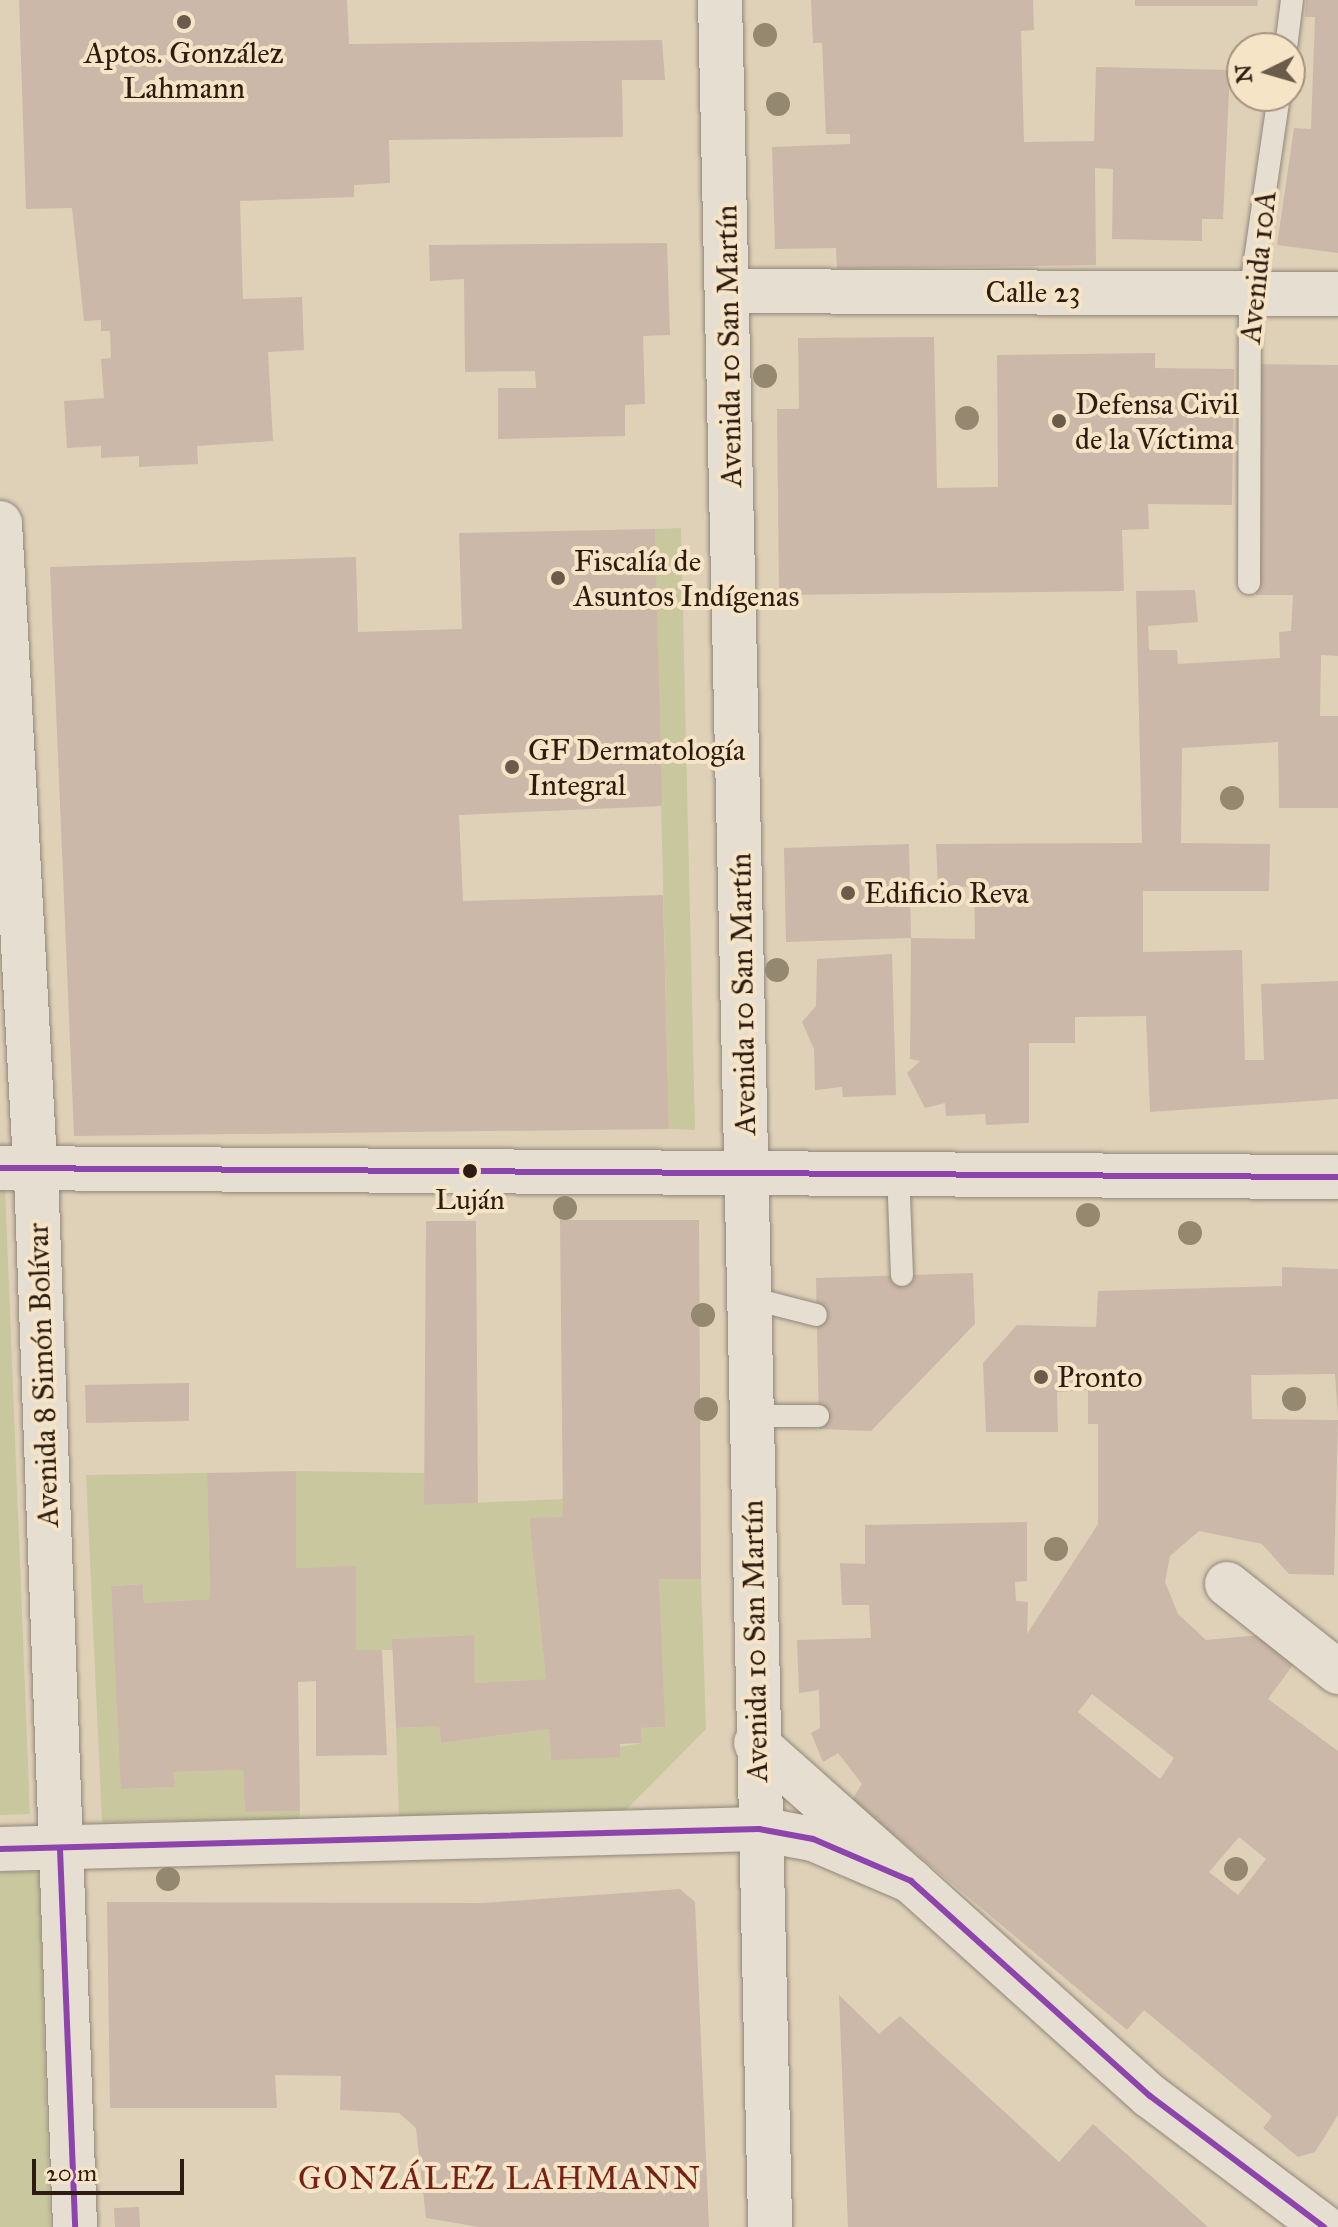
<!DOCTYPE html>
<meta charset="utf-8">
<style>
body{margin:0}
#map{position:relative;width:1338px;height:2227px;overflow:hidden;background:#dfd1b8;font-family:"IM FELL Great Primer",serif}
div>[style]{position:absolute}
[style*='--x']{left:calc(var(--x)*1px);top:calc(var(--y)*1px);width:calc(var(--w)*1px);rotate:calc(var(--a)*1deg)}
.green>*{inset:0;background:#c9c79e}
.building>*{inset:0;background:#cbb8a8}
.roads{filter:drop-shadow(0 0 2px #918778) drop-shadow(0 0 2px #918778)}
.service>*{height:22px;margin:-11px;padding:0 11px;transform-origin:11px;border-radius:11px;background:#e5ded1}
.minor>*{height:44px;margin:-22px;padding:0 22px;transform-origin:22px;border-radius:22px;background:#e5ded1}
.tertiary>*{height:44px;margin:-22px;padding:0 22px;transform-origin:22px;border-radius:22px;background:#e5ded1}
.bus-1>*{height:6px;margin:-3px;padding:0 3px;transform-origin:3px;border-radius:3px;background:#8e44ad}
.trees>*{width:24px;height:24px;margin:-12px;border-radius:50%;background:#948870}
.dots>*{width:22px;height:22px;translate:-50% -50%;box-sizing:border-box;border:4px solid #f5e4c6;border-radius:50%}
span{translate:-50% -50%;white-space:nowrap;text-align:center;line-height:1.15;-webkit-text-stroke:8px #f5e4c6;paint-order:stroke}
.bus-label{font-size:28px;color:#2d1c11}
.poi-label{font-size:30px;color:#2d1c11}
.left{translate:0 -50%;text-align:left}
.street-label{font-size:30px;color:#2d1c11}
.neighbourhood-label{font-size:32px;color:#7a1f14;letter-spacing:2px}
.north{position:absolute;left:1226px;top:32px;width:80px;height:80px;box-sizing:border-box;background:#f5e4c6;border:2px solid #a5947e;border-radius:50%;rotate:265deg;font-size:22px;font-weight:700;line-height:32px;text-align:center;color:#2d1c11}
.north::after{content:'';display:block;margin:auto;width:28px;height:36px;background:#6b5b4b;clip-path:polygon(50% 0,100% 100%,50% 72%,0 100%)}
.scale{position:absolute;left:32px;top:2159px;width:152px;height:36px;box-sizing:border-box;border:4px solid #2d1c11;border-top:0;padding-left:10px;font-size:24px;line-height:28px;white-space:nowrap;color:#2d1c11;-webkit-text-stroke:6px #f5e4c6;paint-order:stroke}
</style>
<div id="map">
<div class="green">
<div style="clip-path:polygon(681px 528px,695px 1130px,669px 1129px,659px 719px,655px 529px)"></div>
<div style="clip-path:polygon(0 1187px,5px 1187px,30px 1814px,0 1815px)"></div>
<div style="clip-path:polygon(296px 1471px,424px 1473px,425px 1505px,563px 1499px,563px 1517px,529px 1519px,546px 1679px,475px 1683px,473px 1635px,393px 1639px,393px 1650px,356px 1650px,355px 1567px,296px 1568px)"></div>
<div style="clip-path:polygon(207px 1473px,210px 1599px,144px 1603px,143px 1584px,111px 1586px,122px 1789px,174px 1787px,173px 1772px,243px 1770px,245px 1812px,300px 1811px,299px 1819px,102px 1822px,86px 1475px)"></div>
<div style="clip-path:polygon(659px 1579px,701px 1579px,706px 1729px,622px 1814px,399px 1818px,396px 1728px,439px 1726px,441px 1743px,549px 1729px,551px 1759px,642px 1743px,641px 1728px,664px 1727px)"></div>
<div style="clip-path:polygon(0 1872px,39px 1872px,50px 2227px,0 2227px)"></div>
</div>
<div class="building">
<div style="clip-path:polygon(19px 0,347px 0,349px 44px,662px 40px,665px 80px,622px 80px,623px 137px,389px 140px,390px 183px,354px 185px,354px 197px,240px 201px,243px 299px,302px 297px,304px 350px,268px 352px,273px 441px,197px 446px,198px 464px,139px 467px,139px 456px,101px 458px,101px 446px,67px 448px,64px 401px,104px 398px,101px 359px,111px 358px,110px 331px,101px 331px,101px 320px,84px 321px,72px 208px,26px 209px)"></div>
<div style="clip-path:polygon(811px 0,1033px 0,1034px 30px,1021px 31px,1024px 142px,1094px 141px,1096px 67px,1230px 70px,1223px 219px,1202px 219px,1202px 241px,1112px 239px,1113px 169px,1095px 168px,1096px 265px,837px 269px,836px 248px,775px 249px,772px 147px,850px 144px,850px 134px,826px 134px,822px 43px,813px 43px)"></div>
<div style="clip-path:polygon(1135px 0,1258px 0,1257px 6px,1135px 6px)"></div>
<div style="clip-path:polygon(1306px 0,1338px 0,1338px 253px,1277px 245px,1294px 128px,1311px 129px,1315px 17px,1305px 17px)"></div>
<div style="clip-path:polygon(667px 243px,670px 335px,643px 336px,645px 404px,625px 405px,625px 436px,498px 439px,498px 388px,536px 388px,535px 371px,465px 372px,464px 279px,430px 281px,429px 245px)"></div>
<div style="clip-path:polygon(934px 337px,937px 488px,998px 487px,997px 355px,1155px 353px,1155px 368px,1234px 369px,1232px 505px,1148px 504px,1149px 529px,1122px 530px,1124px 591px,779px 595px,777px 409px,799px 409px,798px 338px)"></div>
<div style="clip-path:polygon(1258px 364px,1338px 365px,1338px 656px,1321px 655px,1320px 716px,1338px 716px,1338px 808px,1279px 808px,1278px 742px,1182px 748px,1181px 843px,1270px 844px,1269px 891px,1143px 891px,1143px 952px,1242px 950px,1245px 1060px,1264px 1060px,1261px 984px,1338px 981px,1338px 1099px,1150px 1112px,1146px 1016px,1075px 1017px,1075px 1043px,1029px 1043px,1029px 1123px,986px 1125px,985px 1114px,946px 1116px,945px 1103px,925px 1108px,907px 1073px,920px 1061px,910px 1059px,911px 938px,975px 939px,974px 886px,938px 888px,936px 844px,1142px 843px,1136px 591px,1195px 590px,1198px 622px,1148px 626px,1149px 650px,1177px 650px,1178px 664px,1280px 658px,1279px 632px,1291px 631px,1293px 595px,1256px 595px)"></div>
<div style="clip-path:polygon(655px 529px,662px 806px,459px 815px,463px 901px,663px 895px,669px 1129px,74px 1136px,50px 567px,356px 557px,358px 632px,462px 629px,459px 533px)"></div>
<div style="clip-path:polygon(909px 844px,911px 938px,786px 942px,784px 848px)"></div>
<div style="clip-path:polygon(892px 954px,896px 1095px,843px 1097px,842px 1087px,815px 1090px,814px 1049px,802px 1022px,816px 1006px,817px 959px)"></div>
<div style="clip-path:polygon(560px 1220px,699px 1220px,701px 1579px,659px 1579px,665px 1727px,641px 1728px,642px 1743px,620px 1744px,620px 1757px,551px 1760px,549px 1729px,441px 1743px,439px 1726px,396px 1728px,392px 1639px,474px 1635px,475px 1683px,546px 1679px,529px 1518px,563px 1517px)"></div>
<div style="clip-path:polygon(426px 1221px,476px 1221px,478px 1503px,424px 1505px)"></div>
<div style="clip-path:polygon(evenodd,1282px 1267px,1338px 1269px,1338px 1417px,1335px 1374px,1251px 1375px,1252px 1419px,1338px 1420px,1334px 1575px,1289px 1574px,1262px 1544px,1199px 1531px,1170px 1556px,1165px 1582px,1178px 1614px,1206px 1640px,1260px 1635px,1295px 1662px,1268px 1699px,1338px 1751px,1338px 2115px,1315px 2152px,1298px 2157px,1263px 2128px,1272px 2116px,1144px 2010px,1127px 2030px,852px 1800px,862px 1784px,838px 1753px,823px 1762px,811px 1733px,820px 1728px,819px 1690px,799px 1693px,797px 1640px,871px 1638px,869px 1605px,842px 1605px,840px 1563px,865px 1564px,865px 1525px,1027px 1522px,1027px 1581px,1015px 1582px,1016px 1601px,1028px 1602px,1027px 1634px,1098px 1524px,1098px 1424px,1088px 1424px,1088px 1390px,1057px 1392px,1058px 1432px,986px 1432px,983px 1363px,1017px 1325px,1096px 1327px,1098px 1291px,1282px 1286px,1282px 1267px,1092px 1694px,1174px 1758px,1160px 1779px,1078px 1712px,1092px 1694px,1282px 1267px,1239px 1837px,1266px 1859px,1238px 1895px,1209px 1872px,1239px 1837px)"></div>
<div style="clip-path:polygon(973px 1273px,975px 1324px,871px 1431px,819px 1429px,816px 1278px)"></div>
<div style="clip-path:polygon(189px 1383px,189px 1421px,86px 1423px,85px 1385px)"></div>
<div style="clip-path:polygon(296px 1471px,296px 1568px,356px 1566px,356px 1650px,382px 1650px,387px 1755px,316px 1756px,316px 1681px,298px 1682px,300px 1811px,245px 1812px,243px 1770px,173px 1772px,175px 1787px,121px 1789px,111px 1586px,143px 1584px,144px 1603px,210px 1599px,207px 1473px)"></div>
<div style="clip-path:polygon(680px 1889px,695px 1902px,709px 2227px,479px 2227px,426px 2218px,416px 2128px,399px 2113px,340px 2110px,341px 2076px,275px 2075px,277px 2108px,110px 2108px,107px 1902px,483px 1903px)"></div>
<div style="clip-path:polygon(839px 1995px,879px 2034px,900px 2016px,1059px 2162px,1093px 2124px,1208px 2227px,848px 2227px)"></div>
<div style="clip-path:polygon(139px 2207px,140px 2227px,115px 2227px,114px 2208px)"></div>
</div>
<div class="roads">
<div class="service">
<div style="--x:1286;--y:48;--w:48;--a:-82.9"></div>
<div style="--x:1249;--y:583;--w:289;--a:-89.8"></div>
<div style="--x:1250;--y:294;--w:200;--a:-81.7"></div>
<div style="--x:898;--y:1171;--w:104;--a:87.8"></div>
<div style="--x:750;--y:1298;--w:68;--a:14.4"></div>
<div style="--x:751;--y:1416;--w:67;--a:0"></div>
</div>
<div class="minor">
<div style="--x:728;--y:291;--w:610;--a:0.28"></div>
<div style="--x:0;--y:1168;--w:1338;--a:0.39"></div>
<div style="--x:1227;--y:1584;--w:142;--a:38.4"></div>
<div style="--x:0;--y:1849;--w:759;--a:-1.51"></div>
<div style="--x:759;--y:1829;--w:55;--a:10.5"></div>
<div style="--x:813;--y:1839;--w:107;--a:23.2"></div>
<div style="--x:911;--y:1881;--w:321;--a:42"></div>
<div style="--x:1150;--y:2096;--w:218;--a:37"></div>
</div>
<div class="tertiary">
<div style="--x:720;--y:0;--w:2228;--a:88.71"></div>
<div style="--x:0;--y:523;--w:677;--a:86.87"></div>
<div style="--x:37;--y:1199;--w:1029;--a:87.88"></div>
<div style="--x:756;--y:1743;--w:208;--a:41.7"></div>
</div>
</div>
<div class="bus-1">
<div style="--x:0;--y:1168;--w:1338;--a:0.39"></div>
<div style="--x:0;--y:1849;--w:759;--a:-1.51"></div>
<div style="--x:759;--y:1829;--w:55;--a:10.5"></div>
<div style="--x:813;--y:1839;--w:107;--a:23.2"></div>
<div style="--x:911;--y:1881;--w:321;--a:42"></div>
<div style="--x:1150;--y:2096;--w:218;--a:37"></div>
<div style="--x:60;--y:1849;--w:378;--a:87.7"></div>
</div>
<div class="trees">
<div style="left:765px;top:35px"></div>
<div style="left:778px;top:104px"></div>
<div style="left:765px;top:376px"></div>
<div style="left:967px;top:418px"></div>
<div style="left:1232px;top:798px"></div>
<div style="left:777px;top:970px"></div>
<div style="left:565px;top:1208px"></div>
<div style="left:1088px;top:1215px"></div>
<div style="left:1190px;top:1233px"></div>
<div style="left:703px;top:1315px"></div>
<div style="left:1294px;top:1399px"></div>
<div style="left:706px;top:1409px"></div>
<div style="left:1056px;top:1549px"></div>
<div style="left:1236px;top:1869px"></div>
<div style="left:168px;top:1879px"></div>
</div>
<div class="dots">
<div style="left:184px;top:22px;background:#6b5b4b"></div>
<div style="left:1059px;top:421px;background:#6b5b4b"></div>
<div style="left:558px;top:578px;background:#6b5b4b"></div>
<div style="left:512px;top:767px;background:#6b5b4b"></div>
<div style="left:848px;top:893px;background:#6b5b4b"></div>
<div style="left:470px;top:1171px;background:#2d1c11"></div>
<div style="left:1041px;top:1377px;background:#6b5b4b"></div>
</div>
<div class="bus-label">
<span style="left:470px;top:1200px">Luján</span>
</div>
<div class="poi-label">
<span style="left:184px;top:70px">Aptos. González<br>Lahmann</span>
<span class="left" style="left:1075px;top:421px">Defensa Civil<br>de la Víctima</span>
<span class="left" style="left:574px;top:578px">Fiscalía de<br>Asuntos Indígenas</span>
<span class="left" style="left:528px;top:767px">GF Dermatología<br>Integral</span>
<span class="left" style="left:864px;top:893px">Edificio Reva</span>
<span class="left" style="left:1057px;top:1377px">Pronto</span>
</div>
<div class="street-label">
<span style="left:1258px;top:267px;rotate:-84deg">Avenida 10A</span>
<span style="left:1033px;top:292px">Calle 23</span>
<span style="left:729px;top:346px;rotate:-91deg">Avenida 10 San Martín</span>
<span style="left:743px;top:994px;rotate:-91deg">Avenida 10 San Martín</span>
<span style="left:43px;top:1375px;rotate:-92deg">Avenida 8 Simón Bolívar</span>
<span style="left:755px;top:1641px;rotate:-91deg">Avenida 10 San Martín</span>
</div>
<div class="neighbourhood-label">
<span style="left:500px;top:2179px">GONZÁLEZ LAHMANN</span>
</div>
<div class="north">N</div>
<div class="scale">20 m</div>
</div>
